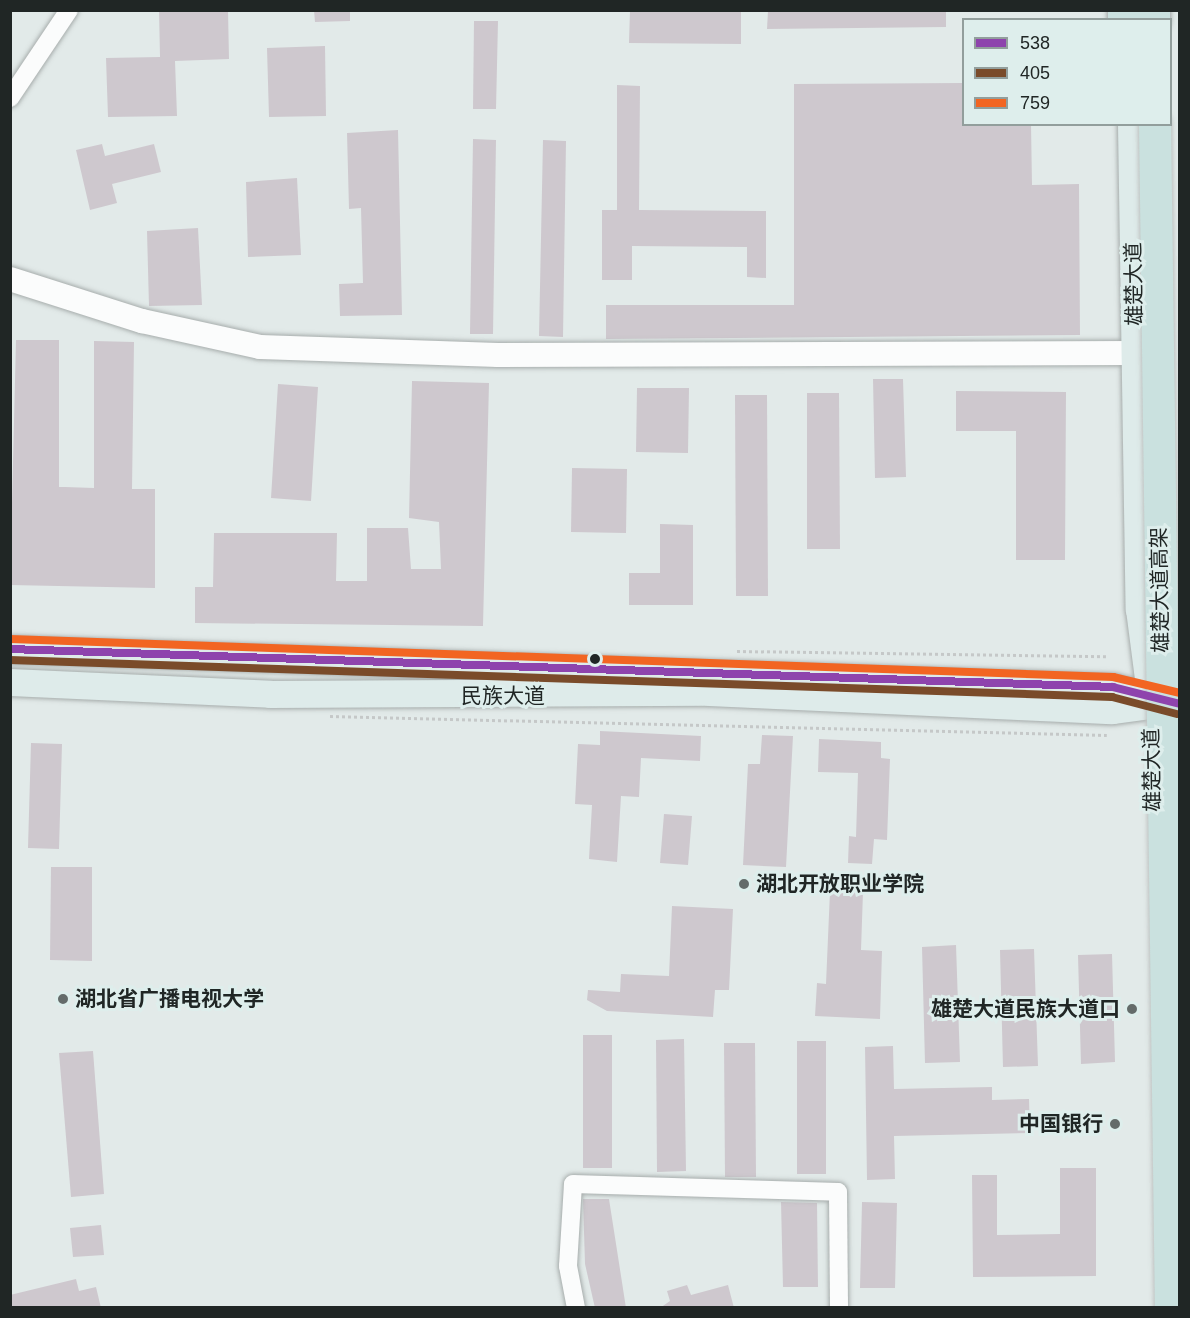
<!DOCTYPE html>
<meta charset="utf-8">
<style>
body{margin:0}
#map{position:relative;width:1190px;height:1318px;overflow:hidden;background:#e2eae9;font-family:Helvetica,"Noto Sans SC",sans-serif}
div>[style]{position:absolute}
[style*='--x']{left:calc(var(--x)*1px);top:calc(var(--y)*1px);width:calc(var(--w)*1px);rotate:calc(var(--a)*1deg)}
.building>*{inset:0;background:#cec8ce}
.path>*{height:3px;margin-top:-1.5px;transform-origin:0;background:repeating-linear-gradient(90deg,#c5c8c8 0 3px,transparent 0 6px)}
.roads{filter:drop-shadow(0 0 2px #a7adac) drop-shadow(0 0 2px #a7adac)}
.street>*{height:18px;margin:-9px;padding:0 9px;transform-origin:9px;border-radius:9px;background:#fbfcfc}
.secondary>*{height:24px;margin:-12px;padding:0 12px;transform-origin:12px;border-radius:12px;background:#fbfcfc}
.primary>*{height:27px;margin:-13.5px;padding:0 13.5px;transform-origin:13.5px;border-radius:13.5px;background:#deebea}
.highway>*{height:32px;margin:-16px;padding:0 16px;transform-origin:16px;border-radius:16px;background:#cae1df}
.bridges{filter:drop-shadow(0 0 2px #c0c4c3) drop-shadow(0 0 2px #c0c4c3)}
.highway-bridge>*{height:32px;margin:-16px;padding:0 16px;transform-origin:16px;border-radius:16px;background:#cae1df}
.bus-1>*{height:8px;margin:-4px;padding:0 4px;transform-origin:4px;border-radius:4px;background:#8e44ad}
.bus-2>*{height:8px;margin:-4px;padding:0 4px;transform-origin:4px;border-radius:4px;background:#7a4b2a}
.bus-3>*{height:8px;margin:-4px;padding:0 4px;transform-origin:4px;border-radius:4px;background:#f26522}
.dots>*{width:16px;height:16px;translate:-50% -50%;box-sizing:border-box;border:3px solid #deeeec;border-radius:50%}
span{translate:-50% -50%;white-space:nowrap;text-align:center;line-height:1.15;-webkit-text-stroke:6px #deeeec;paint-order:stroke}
.street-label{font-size:21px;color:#202625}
.poi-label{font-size:21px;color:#202625;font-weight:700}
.left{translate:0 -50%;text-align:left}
.right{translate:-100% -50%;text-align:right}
.frame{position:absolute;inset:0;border:12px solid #202625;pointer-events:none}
.legend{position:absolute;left:962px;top:18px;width:210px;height:108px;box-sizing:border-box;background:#deeeec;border:2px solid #929e9c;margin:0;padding:8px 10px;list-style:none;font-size:18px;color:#202625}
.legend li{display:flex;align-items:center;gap:12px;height:30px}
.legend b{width:30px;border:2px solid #929e9c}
</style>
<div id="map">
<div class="building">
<div style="clip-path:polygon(159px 10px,228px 10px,229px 59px,175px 61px,177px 116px,108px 117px,106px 58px,160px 57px)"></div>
<div style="clip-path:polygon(314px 10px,350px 10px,350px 21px,315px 22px)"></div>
<div style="clip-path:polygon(630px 10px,741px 10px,741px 44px,629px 43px)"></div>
<div style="clip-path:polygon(946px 10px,946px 27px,767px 29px,768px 11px,774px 10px)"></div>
<div style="clip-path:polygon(474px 21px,498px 21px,496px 109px,473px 109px)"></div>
<div style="clip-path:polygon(325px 46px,326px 116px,269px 117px,267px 48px)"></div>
<div style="clip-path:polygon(963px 83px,963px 124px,1031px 124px,1032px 185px,1079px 184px,1080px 335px,606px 339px,606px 305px,794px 305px,794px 84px)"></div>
<div style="clip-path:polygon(617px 85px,640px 86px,639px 210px,766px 211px,766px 278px,747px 277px,747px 247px,632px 246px,632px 280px,602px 280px,602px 210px,617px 210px)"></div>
<div style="clip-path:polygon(398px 130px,402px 315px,340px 316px,339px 284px,363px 283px,361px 208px,349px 209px,347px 133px)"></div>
<div style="clip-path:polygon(473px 139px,496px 140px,493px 334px,470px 334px)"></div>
<div style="clip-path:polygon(543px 140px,566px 141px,563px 337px,539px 336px)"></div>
<div style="clip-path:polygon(102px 144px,105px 156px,154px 144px,161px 172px,112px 184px,117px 203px,90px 210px,76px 150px)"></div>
<div style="clip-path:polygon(297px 178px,301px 255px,248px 257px,246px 182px)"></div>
<div style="clip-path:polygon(198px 228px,202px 305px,149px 306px,147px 231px)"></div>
<div style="clip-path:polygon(16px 340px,59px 340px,59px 487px,65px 487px,94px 488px,94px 341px,134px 342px,132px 489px,155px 489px,155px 588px,10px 585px)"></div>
<div style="clip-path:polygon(873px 379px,903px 379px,906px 477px,875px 478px)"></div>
<div style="clip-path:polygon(412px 381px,489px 383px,483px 626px,195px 623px,195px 587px,213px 587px,214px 533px,337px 533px,336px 581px,367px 581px,367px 528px,408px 528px,411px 569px,441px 569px,439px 522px,409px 518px)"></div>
<div style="clip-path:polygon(278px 384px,318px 387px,311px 501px,271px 498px)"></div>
<div style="clip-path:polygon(637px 388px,689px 388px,688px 453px,636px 452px)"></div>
<div style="clip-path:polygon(956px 391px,1066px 392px,1065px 560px,1016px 560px,1016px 431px,956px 431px)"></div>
<div style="clip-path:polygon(807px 393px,839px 393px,840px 549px,807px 549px)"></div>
<div style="clip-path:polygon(735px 395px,767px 395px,768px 596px,736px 596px)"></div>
<div style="clip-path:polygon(572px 468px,627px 469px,626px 533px,571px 532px)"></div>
<div style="clip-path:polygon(660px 524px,693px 525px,693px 605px,629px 605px,629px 573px,660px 573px)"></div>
<div style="clip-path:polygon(600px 731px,701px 736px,700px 761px,641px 758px,639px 797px,621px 796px,617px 862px,589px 859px,592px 805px,575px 804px,578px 744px,600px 745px)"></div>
<div style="clip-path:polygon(762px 735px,793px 736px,786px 867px,743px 865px,748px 764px,760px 764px)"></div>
<div style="clip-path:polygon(819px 739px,881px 742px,881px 758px,890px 759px,887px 840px,874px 839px,872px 864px,848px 863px,849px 836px,856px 837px,858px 773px,818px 772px)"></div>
<div style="clip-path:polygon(31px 743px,62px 744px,59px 849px,28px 848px)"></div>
<div style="clip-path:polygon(664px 814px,692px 816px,688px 865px,660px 863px)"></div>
<div style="clip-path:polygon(51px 867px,92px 867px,92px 961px,50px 960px)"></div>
<div style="clip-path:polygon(830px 891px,863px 892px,861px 950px,882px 951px,880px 1019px,815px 1016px,817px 983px,826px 984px)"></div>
<div style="clip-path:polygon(672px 906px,733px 909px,729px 990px,715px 990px,713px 1017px,607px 1011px,587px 1000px,588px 990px,620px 992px,621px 974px,669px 976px)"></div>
<div style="clip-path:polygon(956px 945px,960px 1062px,925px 1063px,922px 947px)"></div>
<div style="clip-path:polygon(1034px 949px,1038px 1066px,1003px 1067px,1000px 950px)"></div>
<div style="clip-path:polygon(1112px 954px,1115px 1062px,1081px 1064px,1078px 955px)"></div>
<div style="clip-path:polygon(583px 1035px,612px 1035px,612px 1168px,583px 1168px)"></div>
<div style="clip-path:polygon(684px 1039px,686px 1171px,657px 1172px,656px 1040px)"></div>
<div style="clip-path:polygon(797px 1041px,826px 1041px,826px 1174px,797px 1174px)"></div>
<div style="clip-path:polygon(724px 1043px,755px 1043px,756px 1177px,725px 1177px)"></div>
<div style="clip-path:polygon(893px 1046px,894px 1089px,992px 1087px,992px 1100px,1029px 1099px,1030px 1133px,894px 1136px,895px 1179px,867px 1180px,865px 1047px)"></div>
<div style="clip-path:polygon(93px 1051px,104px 1194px,71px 1197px,59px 1053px)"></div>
<div style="clip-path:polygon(1060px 1168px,1096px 1168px,1096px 1276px,973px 1277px,972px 1175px,997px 1175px,997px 1235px,1060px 1234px)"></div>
<div style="clip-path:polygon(583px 1199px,609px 1199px,626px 1308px,595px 1308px,585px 1264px)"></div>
<div style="clip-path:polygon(781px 1202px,817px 1203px,818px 1287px,783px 1287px)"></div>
<div style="clip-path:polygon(862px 1202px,897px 1203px,895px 1288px,860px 1288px)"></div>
<div style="clip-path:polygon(101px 1225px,104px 1255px,73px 1257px,70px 1228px)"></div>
<div style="clip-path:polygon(76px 1279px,79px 1291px,96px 1287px,101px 1308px,10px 1308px,10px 1295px)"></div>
<div style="clip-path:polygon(687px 1285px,691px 1295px,728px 1285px,734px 1308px,660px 1308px,670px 1301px,667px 1291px)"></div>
</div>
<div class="path">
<div style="--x:737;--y:651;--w:369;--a:0.8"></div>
<div style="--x:330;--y:716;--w:777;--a:1.4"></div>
</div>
<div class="roads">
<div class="street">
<div style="--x:10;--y:98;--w:106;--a:-56.2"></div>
<div style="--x:576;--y:1308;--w:43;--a:-100.8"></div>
<div style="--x:568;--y:1266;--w:82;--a:-86.5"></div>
<div style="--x:573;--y:1184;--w:265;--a:1.7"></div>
<div style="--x:838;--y:1192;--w:116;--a:89.5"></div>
</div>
<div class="secondary">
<div style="--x:10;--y:279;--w:139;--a:17.7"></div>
<div style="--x:142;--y:321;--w:121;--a:12.4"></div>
<div style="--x:260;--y:347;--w:238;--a:1.9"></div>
<div style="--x:498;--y:355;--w:637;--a:-0.18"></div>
</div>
<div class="primary">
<div style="--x:1131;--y:124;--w:485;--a:89.1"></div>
<div style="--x:1139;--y:609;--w:93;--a:82.6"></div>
<div style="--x:10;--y:649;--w:1104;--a:1.97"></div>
<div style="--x:1113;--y:687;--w:69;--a:14.2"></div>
<div style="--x:10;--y:682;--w:260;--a:2.6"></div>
<div style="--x:270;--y:694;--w:439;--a:-0.3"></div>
<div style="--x:709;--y:692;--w:403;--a:2.6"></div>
<div style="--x:1112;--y:710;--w:45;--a:-7.6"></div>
</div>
<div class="highway">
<div style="--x:1124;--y:10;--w:10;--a:90"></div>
<div style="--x:1154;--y:10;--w:10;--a:90"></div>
</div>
</div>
<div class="bridges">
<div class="highway-bridge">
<div style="--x:1155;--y:124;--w:1184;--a:89.23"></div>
</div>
</div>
<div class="bus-1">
<div style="--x:10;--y:649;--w:1104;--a:1.97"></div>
<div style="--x:1113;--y:687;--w:69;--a:14.2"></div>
</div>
<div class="bus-2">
<div style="--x:10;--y:660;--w:1103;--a:1.92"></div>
<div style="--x:1112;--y:697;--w:67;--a:14.7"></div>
</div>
<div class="bus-3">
<div style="--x:10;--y:639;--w:1104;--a:1.97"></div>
<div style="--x:1113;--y:677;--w:69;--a:13.4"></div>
</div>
<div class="dots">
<div style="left:595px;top:659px;background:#202625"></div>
<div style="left:744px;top:884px;background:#646b6a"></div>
<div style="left:63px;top:999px;background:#646b6a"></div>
<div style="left:1132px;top:1009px;background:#646b6a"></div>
<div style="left:1115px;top:1124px;background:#646b6a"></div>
</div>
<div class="street-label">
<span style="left:1134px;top:284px;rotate:-91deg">雄楚大道</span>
<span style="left:1160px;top:590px;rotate:-91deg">雄楚大道高架</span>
<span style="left:503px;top:696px">民族大道</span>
<span style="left:1152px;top:770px;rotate:-91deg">雄楚大道</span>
</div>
<div class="poi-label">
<span class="left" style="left:756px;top:884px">湖北开放职业学院</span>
<span class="left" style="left:75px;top:999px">湖北省广播电视大学</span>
<span class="right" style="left:1120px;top:1009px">雄楚大道民族大道口</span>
<span class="right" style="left:1103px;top:1124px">中国银行</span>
</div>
<div class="frame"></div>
<ul class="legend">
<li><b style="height:8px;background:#8e44ad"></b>538</li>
<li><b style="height:8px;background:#7a4b2a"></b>405</li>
<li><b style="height:8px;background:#f26522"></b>759</li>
</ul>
</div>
